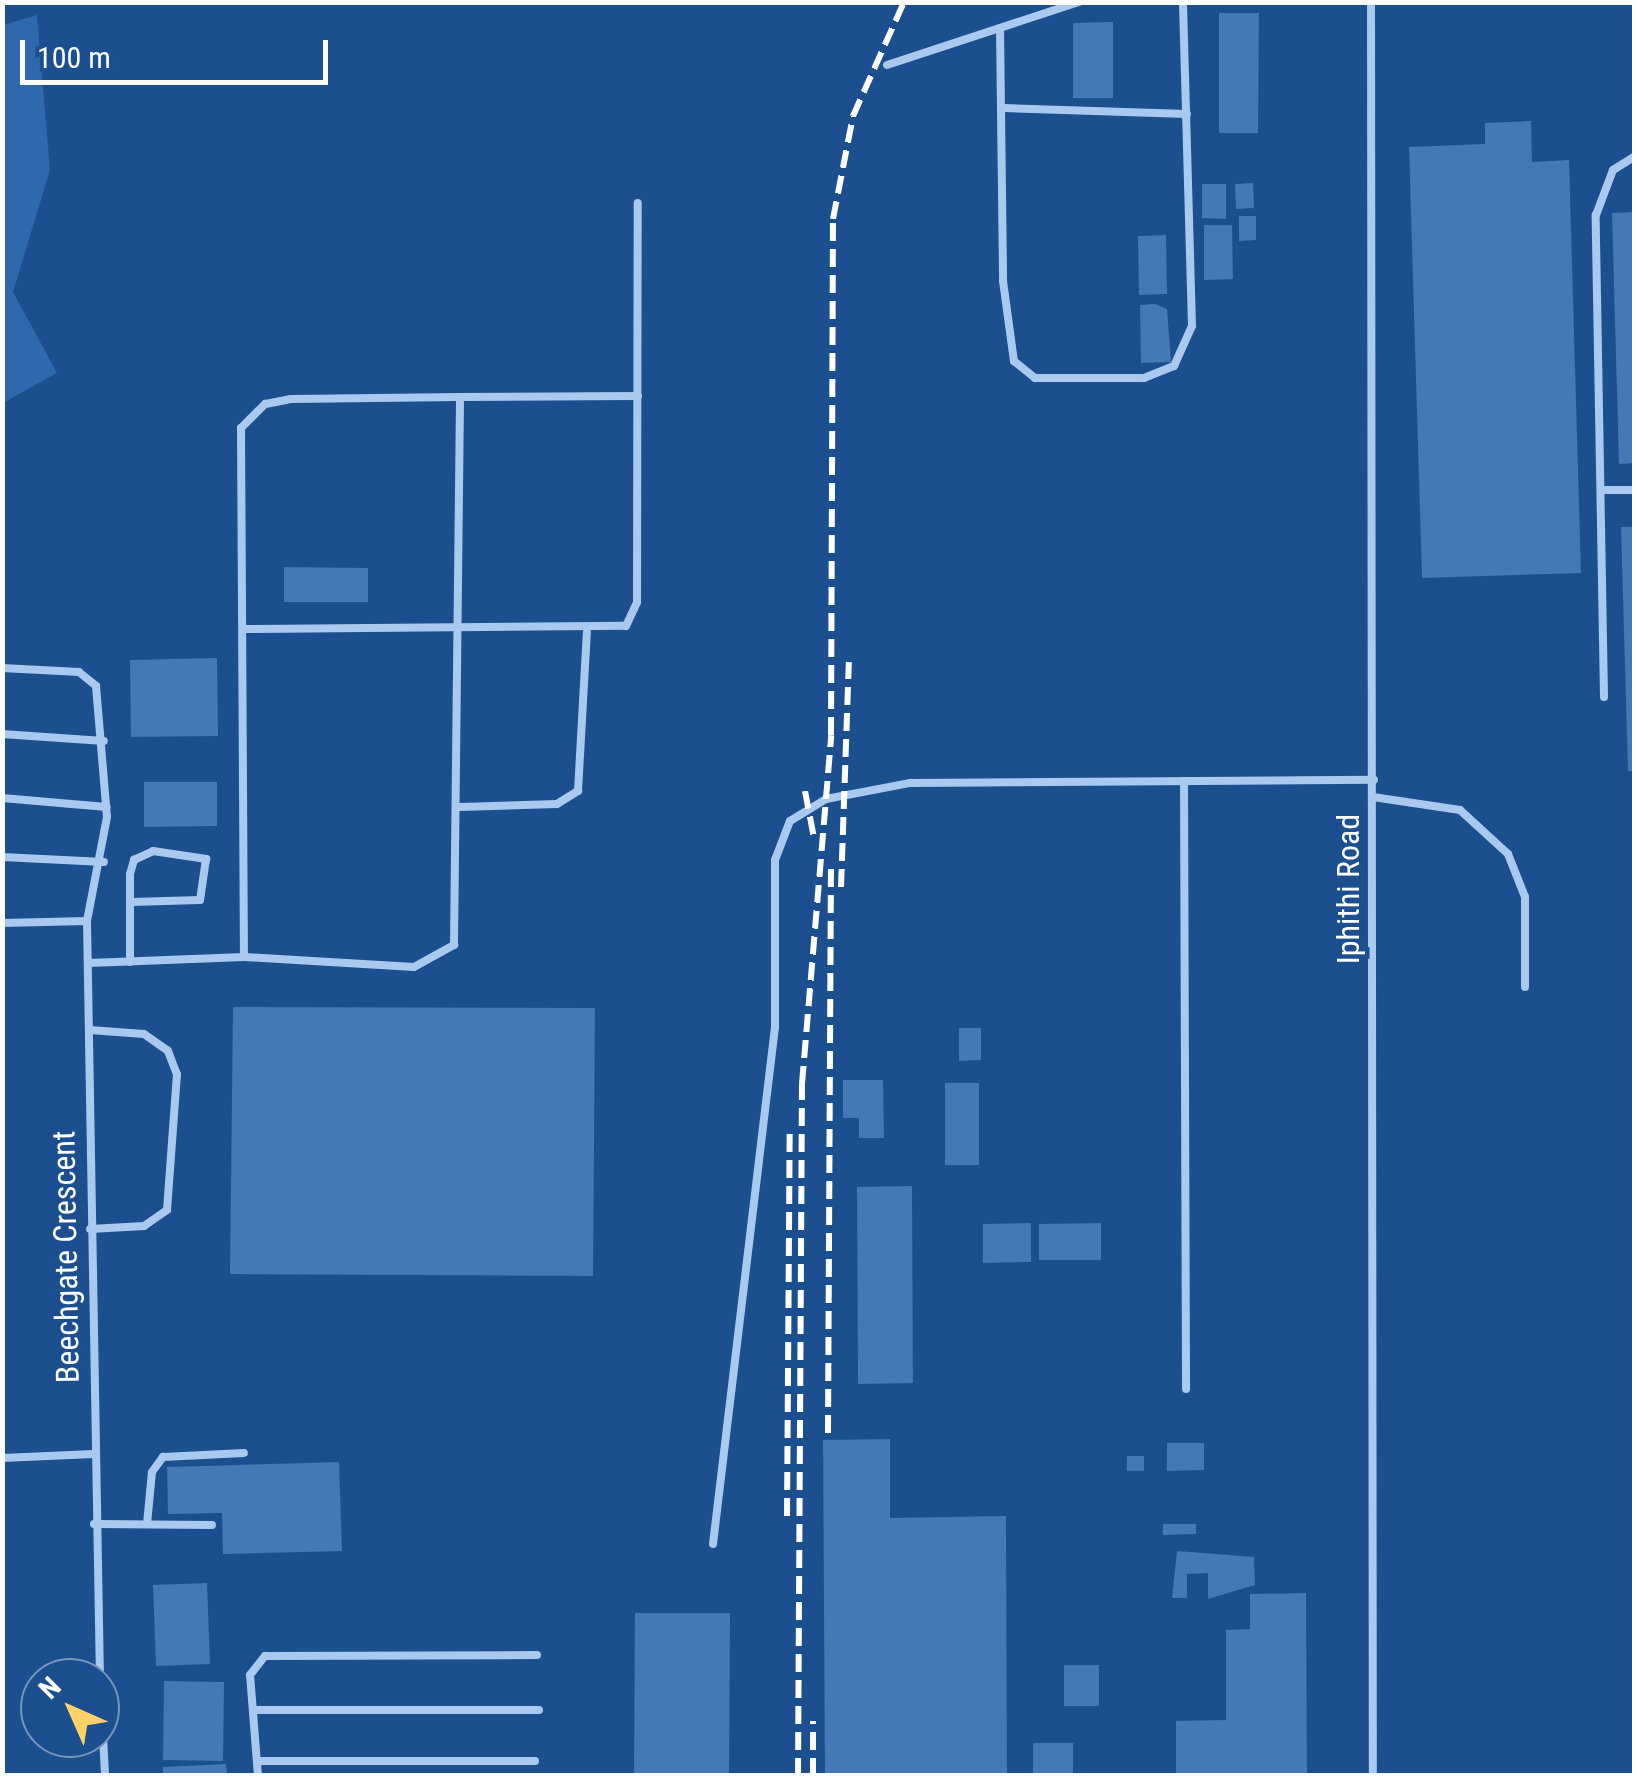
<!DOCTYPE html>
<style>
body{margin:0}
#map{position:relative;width:1637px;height:1778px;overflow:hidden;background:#1b4f8f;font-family:"Roboto Condensed",sans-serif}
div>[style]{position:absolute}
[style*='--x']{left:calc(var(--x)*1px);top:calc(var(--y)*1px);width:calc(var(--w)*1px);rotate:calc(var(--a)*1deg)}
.green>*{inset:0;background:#2e69ad}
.building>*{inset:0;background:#4478b7}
.service>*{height:8px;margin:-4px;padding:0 4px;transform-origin:4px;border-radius:4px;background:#a9c9ee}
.rail>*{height:6px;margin-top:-3px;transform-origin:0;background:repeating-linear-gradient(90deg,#fff 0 18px,transparent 0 26px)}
span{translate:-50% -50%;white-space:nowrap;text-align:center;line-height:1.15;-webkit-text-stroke:9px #1b4f8f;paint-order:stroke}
.street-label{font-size:32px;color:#fff}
.frame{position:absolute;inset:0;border:5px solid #fff;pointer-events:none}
.north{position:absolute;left:20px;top:1658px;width:100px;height:100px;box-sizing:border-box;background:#1b4f8f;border:2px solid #7695bc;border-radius:50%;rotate:315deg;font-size:28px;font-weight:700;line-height:40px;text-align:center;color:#fff}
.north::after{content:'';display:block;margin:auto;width:35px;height:45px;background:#ffd166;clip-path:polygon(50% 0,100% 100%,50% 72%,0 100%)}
.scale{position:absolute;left:20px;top:40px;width:308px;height:45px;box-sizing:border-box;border:5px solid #fff;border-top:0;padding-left:12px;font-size:30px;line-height:35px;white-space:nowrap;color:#fff;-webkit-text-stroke:8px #1b4f8f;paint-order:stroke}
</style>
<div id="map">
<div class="green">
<div style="clip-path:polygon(37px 15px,50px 170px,13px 292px,57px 373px,3px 403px,3px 25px)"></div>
</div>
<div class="building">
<div style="clip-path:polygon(1219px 13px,1259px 13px,1258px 133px,1219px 133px)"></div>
<div style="clip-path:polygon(1113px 22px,1113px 98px,1073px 98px,1073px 23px)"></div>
<div style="clip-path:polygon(1531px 121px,1532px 162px,1569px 160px,1581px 573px,1422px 578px,1409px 147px,1485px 144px,1485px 123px)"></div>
<div style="clip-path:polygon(1253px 183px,1254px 208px,1236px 209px,1235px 184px)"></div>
<div style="clip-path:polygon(1202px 184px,1226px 184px,1226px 219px,1202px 218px)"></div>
<div style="clip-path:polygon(1634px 212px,1634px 463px,1619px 464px,1612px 213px)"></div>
<div style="clip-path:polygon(1239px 216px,1256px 216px,1256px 240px,1239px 241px)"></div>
<div style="clip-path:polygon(1204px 225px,1232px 225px,1233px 279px,1204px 280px)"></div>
<div style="clip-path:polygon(1166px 235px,1167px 294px,1139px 295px,1138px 236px)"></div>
<div style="clip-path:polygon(1155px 304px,1167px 309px,1171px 362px,1141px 363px,1140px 305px)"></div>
<div style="clip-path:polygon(1621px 527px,1634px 527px,1634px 771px,1628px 771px)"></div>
<div style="clip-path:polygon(284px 567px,368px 568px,368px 602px,284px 602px)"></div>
<div style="clip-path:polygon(217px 658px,218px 736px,131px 737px,130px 660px)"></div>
<div style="clip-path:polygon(144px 782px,217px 782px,217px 826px,144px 827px)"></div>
<div style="clip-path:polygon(233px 1007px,595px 1008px,593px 1276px,230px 1274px)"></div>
<div style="clip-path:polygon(959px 1028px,981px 1028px,981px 1060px,959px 1061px)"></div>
<div style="clip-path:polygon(843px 1080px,883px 1080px,884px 1138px,859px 1138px,859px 1118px,843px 1118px)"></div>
<div style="clip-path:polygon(945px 1083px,979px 1083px,979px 1165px,945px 1165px)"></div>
<div style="clip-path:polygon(912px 1186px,913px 1383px,858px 1384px,857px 1187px)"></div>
<div style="clip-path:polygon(1031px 1223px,1031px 1262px,983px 1263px,983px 1224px)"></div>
<div style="clip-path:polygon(1101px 1223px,1101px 1260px,1039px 1260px,1039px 1224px)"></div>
<div style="clip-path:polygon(890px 1439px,890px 1518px,1006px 1516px,1007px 1776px,825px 1776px,823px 1440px)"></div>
<div style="clip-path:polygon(1167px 1443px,1204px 1443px,1204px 1470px,1167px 1471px)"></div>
<div style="clip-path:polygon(1127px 1456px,1144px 1456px,1144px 1471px,1127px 1471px)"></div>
<div style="clip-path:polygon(339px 1462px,342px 1551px,223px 1554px,222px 1513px,168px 1514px,167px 1467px)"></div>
<div style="clip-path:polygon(1163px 1524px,1196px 1524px,1196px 1534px,1163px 1535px)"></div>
<div style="clip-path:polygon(1177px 1551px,1254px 1557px,1255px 1585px,1208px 1599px,1208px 1573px,1187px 1574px,1187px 1598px,1172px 1598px)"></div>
<div style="clip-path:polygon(207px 1583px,210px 1664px,156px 1666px,153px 1585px)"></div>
<div style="clip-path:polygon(1306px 1593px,1307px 1776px,1176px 1776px,1176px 1721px,1226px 1720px,1226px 1630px,1250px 1629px,1250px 1594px)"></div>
<div style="clip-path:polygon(635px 1613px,730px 1613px,729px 1776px,634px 1776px)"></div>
<div style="clip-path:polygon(1064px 1665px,1099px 1665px,1099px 1706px,1064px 1706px)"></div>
<div style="clip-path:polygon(164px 1681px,224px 1682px,223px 1761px,163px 1760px)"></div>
<div style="clip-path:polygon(1033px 1743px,1073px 1743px,1073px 1776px,1033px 1776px)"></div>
<div style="clip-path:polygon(226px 1764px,227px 1776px,163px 1776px,163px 1767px)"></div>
</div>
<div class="service">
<div style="--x:1371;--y:2;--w:1774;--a:89.94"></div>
<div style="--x:1000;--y:28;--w:253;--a:89.3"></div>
<div style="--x:1003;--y:281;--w:81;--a:82.2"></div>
<div style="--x:1014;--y:361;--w:27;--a:39"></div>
<div style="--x:1035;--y:378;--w:109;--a:0"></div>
<div style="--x:1144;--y:378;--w:32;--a:-22"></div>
<div style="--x:1174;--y:366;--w:44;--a:-65.8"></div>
<div style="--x:1192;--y:326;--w:324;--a:-91.6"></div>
<div style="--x:887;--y:65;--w:202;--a:-18.2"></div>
<div style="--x:1004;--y:108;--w:183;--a:1.9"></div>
<div style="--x:460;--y:397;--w:178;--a:-0.3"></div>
<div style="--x:1605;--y:490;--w:29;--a:0"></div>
<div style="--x:245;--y:629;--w:381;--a:-0.5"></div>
<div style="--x:626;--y:626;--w:26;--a:-65"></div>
<div style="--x:637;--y:602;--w:399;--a:-89.9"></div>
<div style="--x:2;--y:668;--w:77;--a:3"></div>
<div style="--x:79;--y:672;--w:22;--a:39"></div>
<div style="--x:96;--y:686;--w:131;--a:85.2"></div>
<div style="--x:107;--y:817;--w:106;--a:100.9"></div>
<div style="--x:1604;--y:697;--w:482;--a:-91"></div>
<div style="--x:1596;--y:215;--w:48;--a:-69.3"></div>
<div style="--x:1613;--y:170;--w:25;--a:-32"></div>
<div style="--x:2;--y:734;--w:102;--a:3.9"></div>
<div style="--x:1184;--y:781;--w:608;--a:89.81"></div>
<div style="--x:1373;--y:797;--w:88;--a:8.5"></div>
<div style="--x:1460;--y:810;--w:65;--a:42.5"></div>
<div style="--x:1508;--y:854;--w:46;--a:68.4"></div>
<div style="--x:1525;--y:897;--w:90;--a:90"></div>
<div style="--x:2;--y:798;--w:105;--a:4.9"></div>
<div style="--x:460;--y:807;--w:97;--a:-1.8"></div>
<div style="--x:557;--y:804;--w:25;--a:-32"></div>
<div style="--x:578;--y:791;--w:159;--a:-86.8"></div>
<div style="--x:2;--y:857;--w:102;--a:2.8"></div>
<div style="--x:2;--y:923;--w:85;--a:-1.3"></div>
<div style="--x:87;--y:921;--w:757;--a:89.02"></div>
<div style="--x:130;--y:962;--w:88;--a:-90"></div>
<div style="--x:130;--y:874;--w:15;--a:-74"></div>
<div style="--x:134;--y:860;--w:21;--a:-25"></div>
<div style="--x:153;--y:851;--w:54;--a:8.6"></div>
<div style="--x:206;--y:859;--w:41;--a:98.3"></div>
<div style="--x:200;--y:900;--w:69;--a:178.3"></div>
<div style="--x:89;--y:963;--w:155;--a:-2.2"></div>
<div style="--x:244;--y:957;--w:170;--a:3.4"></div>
<div style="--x:414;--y:967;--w:46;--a:-28.8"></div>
<div style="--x:454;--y:945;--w:548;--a:-89.37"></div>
<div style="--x:460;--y:397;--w:169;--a:179.3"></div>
<div style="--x:291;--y:399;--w:26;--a:169"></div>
<div style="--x:265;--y:404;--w:34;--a:135"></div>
<div style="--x:241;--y:428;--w:529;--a:89.68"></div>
<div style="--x:90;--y:1030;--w:54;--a:4.2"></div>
<div style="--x:144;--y:1034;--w:29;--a:35"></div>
<div style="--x:168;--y:1051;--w:25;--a:69"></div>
<div style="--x:177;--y:1074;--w:136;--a:94.2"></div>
<div style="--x:167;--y:1210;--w:28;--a:145"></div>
<div style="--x:144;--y:1226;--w:54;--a:176.8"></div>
<div style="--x:2;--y:1458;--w:92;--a:-2.5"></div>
<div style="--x:94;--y:1524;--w:118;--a:0.5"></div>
<div style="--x:147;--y:1524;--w:52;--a:-84.5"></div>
<div style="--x:152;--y:1472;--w:19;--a:-54"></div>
<div style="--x:163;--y:1457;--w:81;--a:-2.8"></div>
<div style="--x:713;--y:1544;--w:521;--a:-83.16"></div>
<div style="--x:775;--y:1027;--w:167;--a:-90"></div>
<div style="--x:775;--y:860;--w:42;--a:-69"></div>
<div style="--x:790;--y:821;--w:42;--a:-31.4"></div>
<div style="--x:826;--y:799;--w:86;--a:-10.8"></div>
<div style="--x:910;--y:783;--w:464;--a:-0.4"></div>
<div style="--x:100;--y:1679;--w:97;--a:87"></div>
<div style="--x:253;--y:1710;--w:286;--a:0"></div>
<div style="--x:257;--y:1761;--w:278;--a:0"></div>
<div style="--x:258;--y:1776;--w:101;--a:-94.5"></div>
<div style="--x:250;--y:1675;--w:24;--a:-52"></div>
<div style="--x:265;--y:1656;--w:272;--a:-0.2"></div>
</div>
<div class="rail">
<div style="--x:805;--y:791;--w:48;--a:79.2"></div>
<div style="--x:841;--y:887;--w:225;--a:-88"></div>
<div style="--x:828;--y:1433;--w:565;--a:-89.7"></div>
<div style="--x:787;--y:1516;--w:389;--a:-89.6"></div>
<div style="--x:798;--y:1776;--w:692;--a:-89.67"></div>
<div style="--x:802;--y:1084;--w:350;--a:-85.2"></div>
<div style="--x:831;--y:735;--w:516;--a:-89.78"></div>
<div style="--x:833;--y:219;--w:105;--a:-79"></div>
<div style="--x:853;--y:116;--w:125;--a:-65.9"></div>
<div style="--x:813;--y:1776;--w:55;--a:-90"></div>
</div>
<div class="street-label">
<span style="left:1348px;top:889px;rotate:-90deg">Iphithi Road</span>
<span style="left:66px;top:1257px;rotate:-91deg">Beechgate Crescent</span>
</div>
<div class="frame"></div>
<div class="north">N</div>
<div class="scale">100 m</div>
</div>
